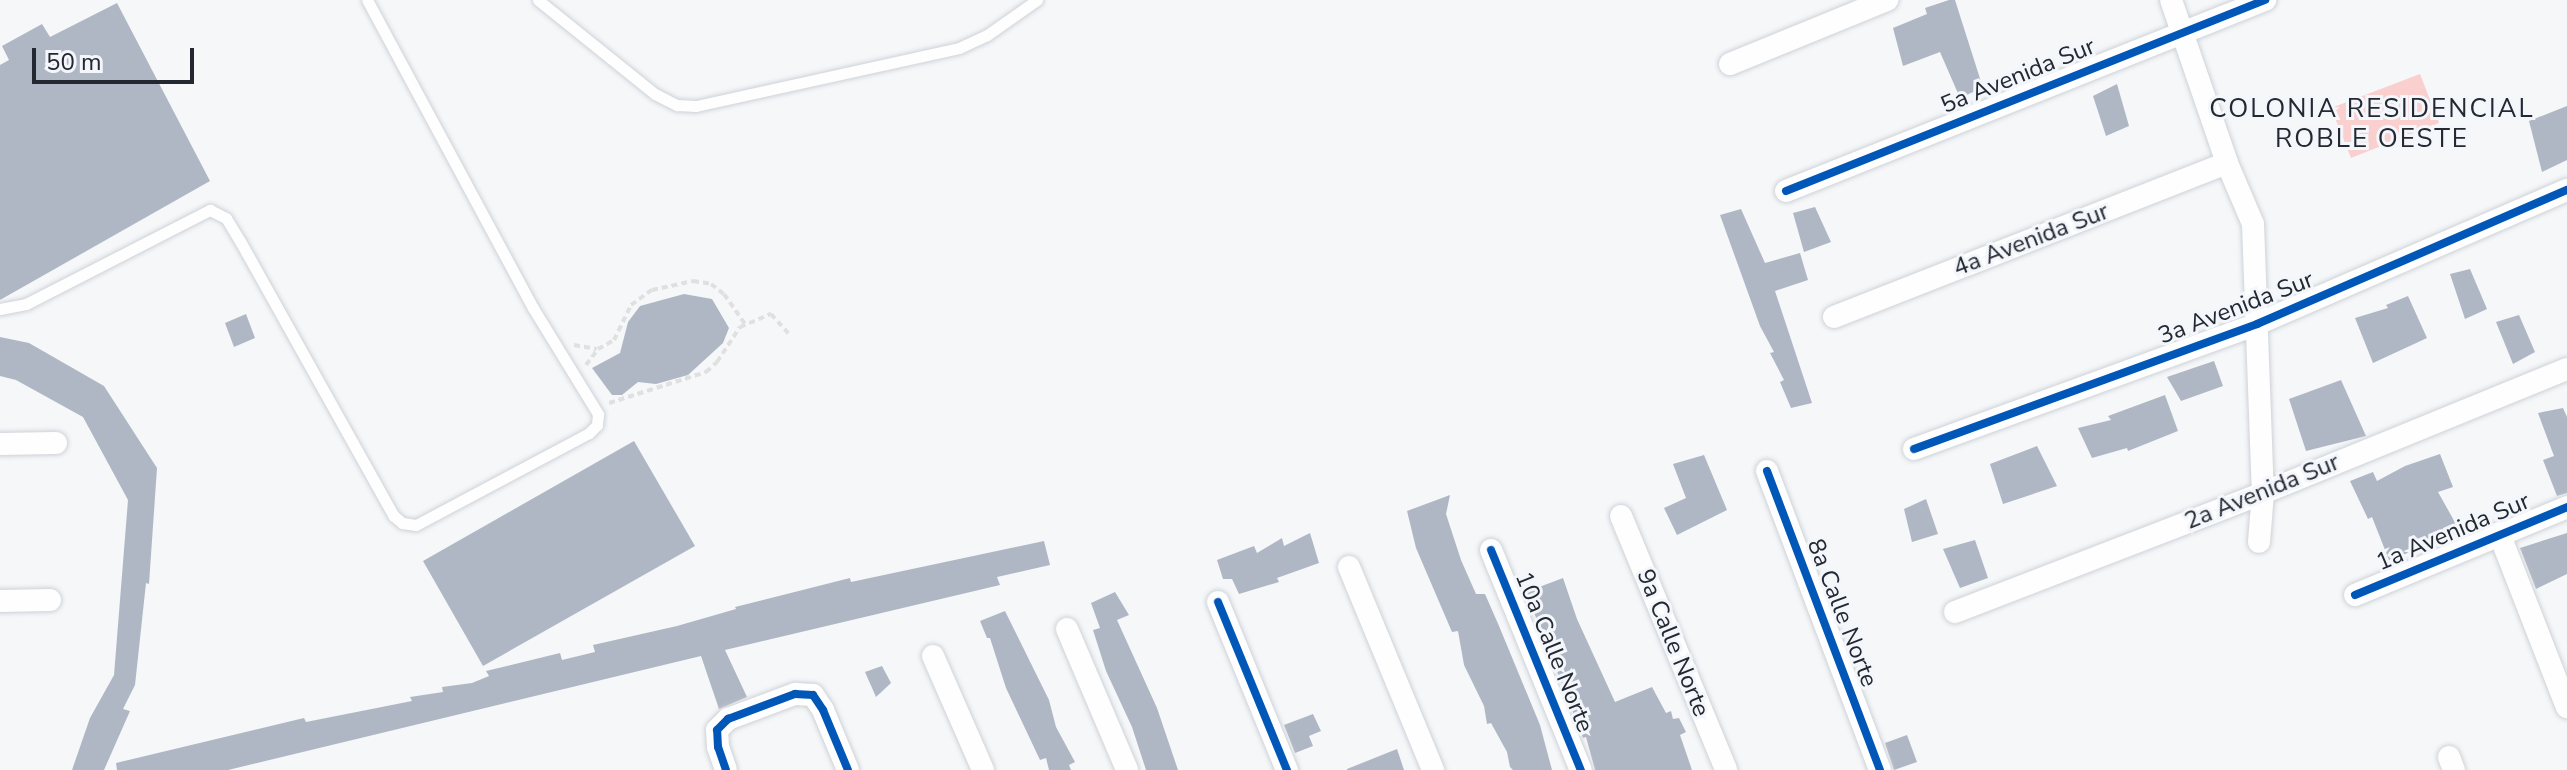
<!DOCTYPE html>
<style>
body{margin:0}
#map{position:relative;width:2567px;height:770px;overflow:hidden;background:#f5f7f9;font-family:"Nunito Sans",sans-serif}
div>[style]{position:absolute}
[style*='--x']{left:calc(var(--x)*1px);top:calc(var(--y)*1px);width:calc(var(--w)*1px);rotate:calc(var(--a)*1deg)}
.green>*{inset:0;background:#f9d0ce}
.building>*{inset:0;background:#b0b7c4}
.path>*{height:4px;margin-top:-2px;transform-origin:0;background:repeating-linear-gradient(90deg,#e0e0e1 0 6px,transparent 0 10px)}
.roads{filter:drop-shadow(0 0 2px #ced2d7) drop-shadow(0 0 2px #ced2d7)}
.service>*{height:11px;margin:-5.5px;padding:0 5.5px;transform-origin:5.5px;border-radius:5.5px;background:#fefefe}
.minor>*{height:22px;margin:-11px;padding:0 11px;transform-origin:11px;border-radius:11px;background:#fefefe}
.cycleway>*{height:8px;margin:-4px;padding:0 4px;transform-origin:4px;border-radius:4px;background:#0057b8}
span{translate:-50% -50%;white-space:nowrap;text-align:center;line-height:1.15;-webkit-text-stroke:6px #f3f6fb;paint-order:stroke}
.street-label{font-size:24px;color:#232831}
.neighbourhood-label{font-size:26px;color:#232831;letter-spacing:2px}
.scale{position:absolute;left:32px;top:48px;width:162px;height:36px;box-sizing:border-box;border:4px solid #232831;border-top:0;padding-left:10px;font-size:24px;line-height:28px;white-space:nowrap;color:#232831;-webkit-text-stroke:6px #f3f6fb;paint-order:stroke}
</style>
<div id="map">
<div class="green">
<div style="clip-path:polygon(2420px 74px,2439px 123px,2351px 158px,2331px 108px)"></div>
</div>
<div class="building">
<div style="clip-path:polygon(1949px 0,1955px 0,1983px 88px,1960px 98px,1940px 52px,1903px 66px,1893px 28px,1927px 14px,1925px 8px)"></div>
<div style="clip-path:polygon(117px 3px,210px 181px,0 300px,0 65px,9px 60px,2px 46px,42px 24px,50px 37px)"></div>
<div style="clip-path:polygon(2117px 84px,2129px 126px,2106px 136px,2093px 96px)"></div>
<div style="clip-path:polygon(2567px 106px,2567px 160px,2542px 172px,2529px 121px)"></div>
<div style="clip-path:polygon(1815px 207px,1831px 242px,1804px 252px,1793px 213px)"></div>
<div style="clip-path:polygon(1741px 209px,1765px 263px,1800px 253px,1808px 280px,1775px 291px,1812px 403px,1791px 408px,1780px 382px,1784px 380px,1770px 353px,1774px 352px,1760px 326px,1720px 215px)"></div>
<div style="clip-path:polygon(2470px 269px,2487px 309px,2465px 319px,2450px 274px)"></div>
<div style="clip-path:polygon(684px 294px,712px 299px,729px 328px,723px 343px,688px 375px,656px 384px,638px 382px,622px 395px,612px 395px,592px 368px,620px 353px,628px 322px,640px 306px)"></div>
<div style="clip-path:polygon(2408px 296px,2427px 338px,2373px 363px,2355px 318px,2388px 308px,2386px 305px)"></div>
<div style="clip-path:polygon(246px 314px,255px 338px,234px 347px,225px 323px)"></div>
<div style="clip-path:polygon(2519px 315px,2535px 352px,2513px 364px,2496px 322px)"></div>
<div style="clip-path:polygon(0 337px,29px 343px,104px 386px,157px 468px,149px 584px,146px 583px,135px 685px,123px 709px,130px 711px,104px 770px,72px 770px,90px 718px,114px 675px,128px 500px,83px 417px,16px 380px,0 376px)"></div>
<div style="clip-path:polygon(2214px 361px,2223px 386px,2181px 401px,2167px 377px)"></div>
<div style="clip-path:polygon(2341px 380px,2366px 436px,2306px 451px,2289px 399px)"></div>
<div style="clip-path:polygon(2165px 395px,2178px 431px,2128px 451px,2127px 448px,2092px 458px,2078px 428px,2111px 420px,2108px 416px)"></div>
<div style="clip-path:polygon(2563px 408px,2567px 417px,2567px 493px,2557px 496px,2543px 460px,2554px 456px,2538px 413px)"></div>
<div style="clip-path:polygon(634px 441px,695px 546px,483px 666px,423px 561px)"></div>
<div style="clip-path:polygon(2037px 446px,2057px 486px,2003px 504px,1990px 464px)"></div>
<div style="clip-path:polygon(2440px 454px,2453px 487px,2438px 492px,2461px 533px,2389px 560px,2372px 517px,2368px 519px,2350px 481px,2373px 472px,2377px 481px,2405px 466px)"></div>
<div style="clip-path:polygon(1704px 455px,1727px 510px,1677px 535px,1664px 508px,1686px 498px,1673px 464px)"></div>
<div style="clip-path:polygon(1450px 495px,1446px 514px,1461px 560px,1476px 594px,1485px 594px,1499px 626px,1540px 725px,1552px 770px,1513px 770px,1510px 767px,1507px 752px,1491px 723px,1487px 724px,1484px 706px,1464px 665px,1458px 631px,1452px 632px,1416px 548px,1407px 511px)"></div>
<div style="clip-path:polygon(1926px 499px,1938px 534px,1912px 542px,1904px 509px)"></div>
<div style="clip-path:polygon(1310px 533px,1319px 563px,1277px 578px,1279px 582px,1239px 594px,1232px 579px,1223px 579px,1217px 560px,1254px 546px,1257px 553px,1282px 538px,1284px 546px)"></div>
<div style="clip-path:polygon(2567px 533px,2567px 574px,2536px 589px,2520px 548px)"></div>
<div style="clip-path:polygon(1975px 540px,1988px 578px,1960px 588px,1943px 549px)"></div>
<div style="clip-path:polygon(1044px 541px,1050px 565px,997px 577px,1000px 585px,725px 650px,747px 697px,719px 709px,701px 656px,228px 770px,117px 770px,116px 763px,304px 718px,306px 722px,412px 701px,410px 697px,443px 692px,442px 687px,472px 683px,489px 676px,486px 671px,560px 653px,562px 660px,595px 652px,593px 645px,677px 626px,736px 609px,735px 607px,850px 578px,851px 582px)"></div>
<div style="clip-path:polygon(1563px 578px,1577px 619px,1615px 702px,1652px 687px,1666px 713px,1671px 711px,1673px 719px,1679px 718px,1686px 732px,1680px 735px,1692px 770px,1595px 770px,1586px 737px,1583px 738px,1526px 592px)"></div>
<div style="clip-path:polygon(1115px 592px,1129px 615px,1117px 620px,1157px 708px,1178px 770px,1146px 770px,1132px 727px,1106px 671px,1093px 630px,1100px 628px,1091px 603px)"></div>
<div style="clip-path:polygon(1005px 611px,1049px 700px,1056px 727px,1075px 762px,1069px 765px,1071px 770px,1049px 770px,1046px 758px,1040px 760px,1006px 688px,990px 638px,987px 638px,980px 621px)"></div>
<div style="clip-path:polygon(882px 666px,891px 683px,876px 697px,865px 672px)"></div>
<div style="clip-path:polygon(1313px 714px,1321px 731px,1309px 736px,1313px 746px,1295px 753px,1284px 725px)"></div>
<div style="clip-path:polygon(1907px 735px,1917px 762px,1894px 770px,1885px 743px)"></div>
<div style="clip-path:polygon(1397px 749px,1404px 770px,1347px 770px,1347px 769px)"></div>
</div>
<div class="path">
<div style="--x:574;--y:345;--w:23;--a:10"></div>
<div style="--x:586;--y:365;--w:20;--a:-53"></div>
<div style="--x:598;--y:349;--w:18;--a:-29"></div>
<div style="--x:614;--y:340;--w:39;--a:-64"></div>
<div style="--x:631;--y:305;--w:26;--a:-36"></div>
<div style="--x:652;--y:290;--w:42;--a:-12.4"></div>
<div style="--x:693;--y:281;--w:18;--a:9"></div>
<div style="--x:711;--y:284;--w:16;--a:38"></div>
<div style="--x:724;--y:294;--w:38;--a:55"></div>
<div style="--x:609;--y:403;--w:102;--a:-17.7"></div>
<div style="--x:706;--y:372;--w:15;--a:-42"></div>
<div style="--x:717;--y:362;--w:42;--a:-56.7"></div>
<div style="--x:740;--y:327;--w:34;--a:-23"></div>
<div style="--x:771;--y:314;--w:28;--a:48"></div>
</div>
<div class="roads">
<div class="service">
<div style="--x:538;--y:0;--w:150;--a:38.8"></div>
<div style="--x:655;--y:94;--w:25;--a:27"></div>
<div style="--x:677;--y:105;--w:19;--a:3"></div>
<div style="--x:696;--y:106;--w:269;--a:-12.4"></div>
<div style="--x:959;--y:48;--w:31;--a:-25"></div>
<div style="--x:987;--y:35;--w:61;--a:-35"></div>
<div style="--x:0;--y:309;--w:26;--a:-11"></div>
<div style="--x:26;--y:304;--w:207;--a:-27.1"></div>
<div style="--x:210;--y:210;--w:18;--a:27"></div>
<div style="--x:226;--y:218;--w:27;--a:59"></div>
<div style="--x:240;--y:241;--w:315;--a:60.8"></div>
<div style="--x:394;--y:516;--w:11;--a:41"></div>
<div style="--x:402;--y:523;--w:14;--a:8"></div>
<div style="--x:416;--y:525;--w:196;--a:-28"></div>
<div style="--x:589;--y:433;--w:11;--a:-45"></div>
<div style="--x:597;--y:425;--w:11;--a:-85"></div>
<div style="--x:598;--y:414;--w:124;--a:-121.5"></div>
<div style="--x:533;--y:308;--w:350;--a:-118.3"></div>
</div>
<div class="minor">
<div style="--x:2171;--y:0;--w:172;--a:71"></div>
<div style="--x:2227;--y:163;--w:66;--a:66.9"></div>
<div style="--x:2253;--y:224;--w:269;--a:87.9"></div>
<div style="--x:2263;--y:493;--w:49;--a:94.7"></div>
<div style="--x:1730;--y:64;--w:170;--a:-22.2"></div>
<div style="--x:1786;--y:191;--w:516;--a:-21.74"></div>
<div style="--x:1834;--y:317;--w:422;--a:-21.4"></div>
<div style="--x:0;--y:444;--w:56;--a:-1"></div>
<div style="--x:1914;--y:449;--w:365;--a:-20"></div>
<div style="--x:2257;--y:324;--w:338;--a:-23.4"></div>
<div style="--x:1767;--y:471;--w:320;--a:69.3"></div>
<div style="--x:1621;--y:516;--w:275;--a:67.5"></div>
<div style="--x:2499;--y:533;--w:187;--a:68.7"></div>
<div style="--x:1491;--y:550;--w:238;--a:67.8"></div>
<div style="--x:1349;--y:567;--w:220;--a:67.5"></div>
<div style="--x:2355;--y:595;--w:230;--a:-22.5"></div>
<div style="--x:0;--y:601;--w:50;--a:-1.1"></div>
<div style="--x:1218;--y:602;--w:182;--a:67.7"></div>
<div style="--x:1955;--y:612;--w:330;--a:-21.1"></div>
<div style="--x:2263;--y:493;--w:328;--a:-22.2"></div>
<div style="--x:1067;--y:629;--w:153;--a:66.9"></div>
<div style="--x:933;--y:656;--w:124;--a:66.3"></div>
<div style="--x:2449;--y:757;--w:14;--a:69"></div>
<div style="--x:726;--y:770;--w:24;--a:-109"></div>
<div style="--x:718;--y:747;--w:17;--a:-93"></div>
<div style="--x:717;--y:730;--w:16;--a:-45"></div>
<div style="--x:728;--y:719;--w:72;--a:-20.5"></div>
<div style="--x:795;--y:694;--w:18;--a:3"></div>
<div style="--x:813;--y:695;--w:18;--a:56"></div>
<div style="--x:823;--y:710;--w:65;--a:67.4"></div>
</div>
</div>
<div class="cycleway">
<div style="--x:1786;--y:191;--w:516;--a:-21.74"></div>
<div style="--x:1914;--y:449;--w:365;--a:-20"></div>
<div style="--x:2257;--y:324;--w:338;--a:-23.4"></div>
<div style="--x:1767;--y:471;--w:320;--a:69.3"></div>
<div style="--x:1491;--y:550;--w:238;--a:67.8"></div>
<div style="--x:2355;--y:595;--w:230;--a:-22.5"></div>
<div style="--x:1218;--y:602;--w:182;--a:67.7"></div>
<div style="--x:726;--y:770;--w:24;--a:-109"></div>
<div style="--x:718;--y:747;--w:17;--a:-93"></div>
<div style="--x:717;--y:730;--w:16;--a:-45"></div>
<div style="--x:728;--y:719;--w:72;--a:-20.5"></div>
<div style="--x:795;--y:694;--w:18;--a:3"></div>
<div style="--x:813;--y:695;--w:18;--a:56"></div>
<div style="--x:823;--y:710;--w:65;--a:67.4"></div>
</div>
<div class="street-label">
<span style="left:2018px;top:76px;rotate:-22deg">5a Avenida Sur</span>
<span style="left:2031px;top:240px;rotate:-21deg">4a Avenida Sur</span>
<span style="left:2236px;top:308px;rotate:-21deg">3a Avenida Sur</span>
<span style="left:2262px;top:492px;rotate:-22deg">2a Avenida Sur</span>
<span style="left:2453px;top:532px;rotate:-23deg">1a Avenida Sur</span>
<span style="left:1842px;top:613px;rotate:69deg">8a Calle Norte</span>
<span style="left:1673px;top:643px;rotate:68deg">9a Calle Norte</span>
<span style="left:1554px;top:652px;rotate:68deg">10a Calle Norte</span>
</div>
<div class="neighbourhood-label">
<span style="left:2372px;top:124px">COLONIA RESIDENCIAL<br>ROBLE OESTE</span>
</div>
<div class="scale">50 m</div>
</div>
